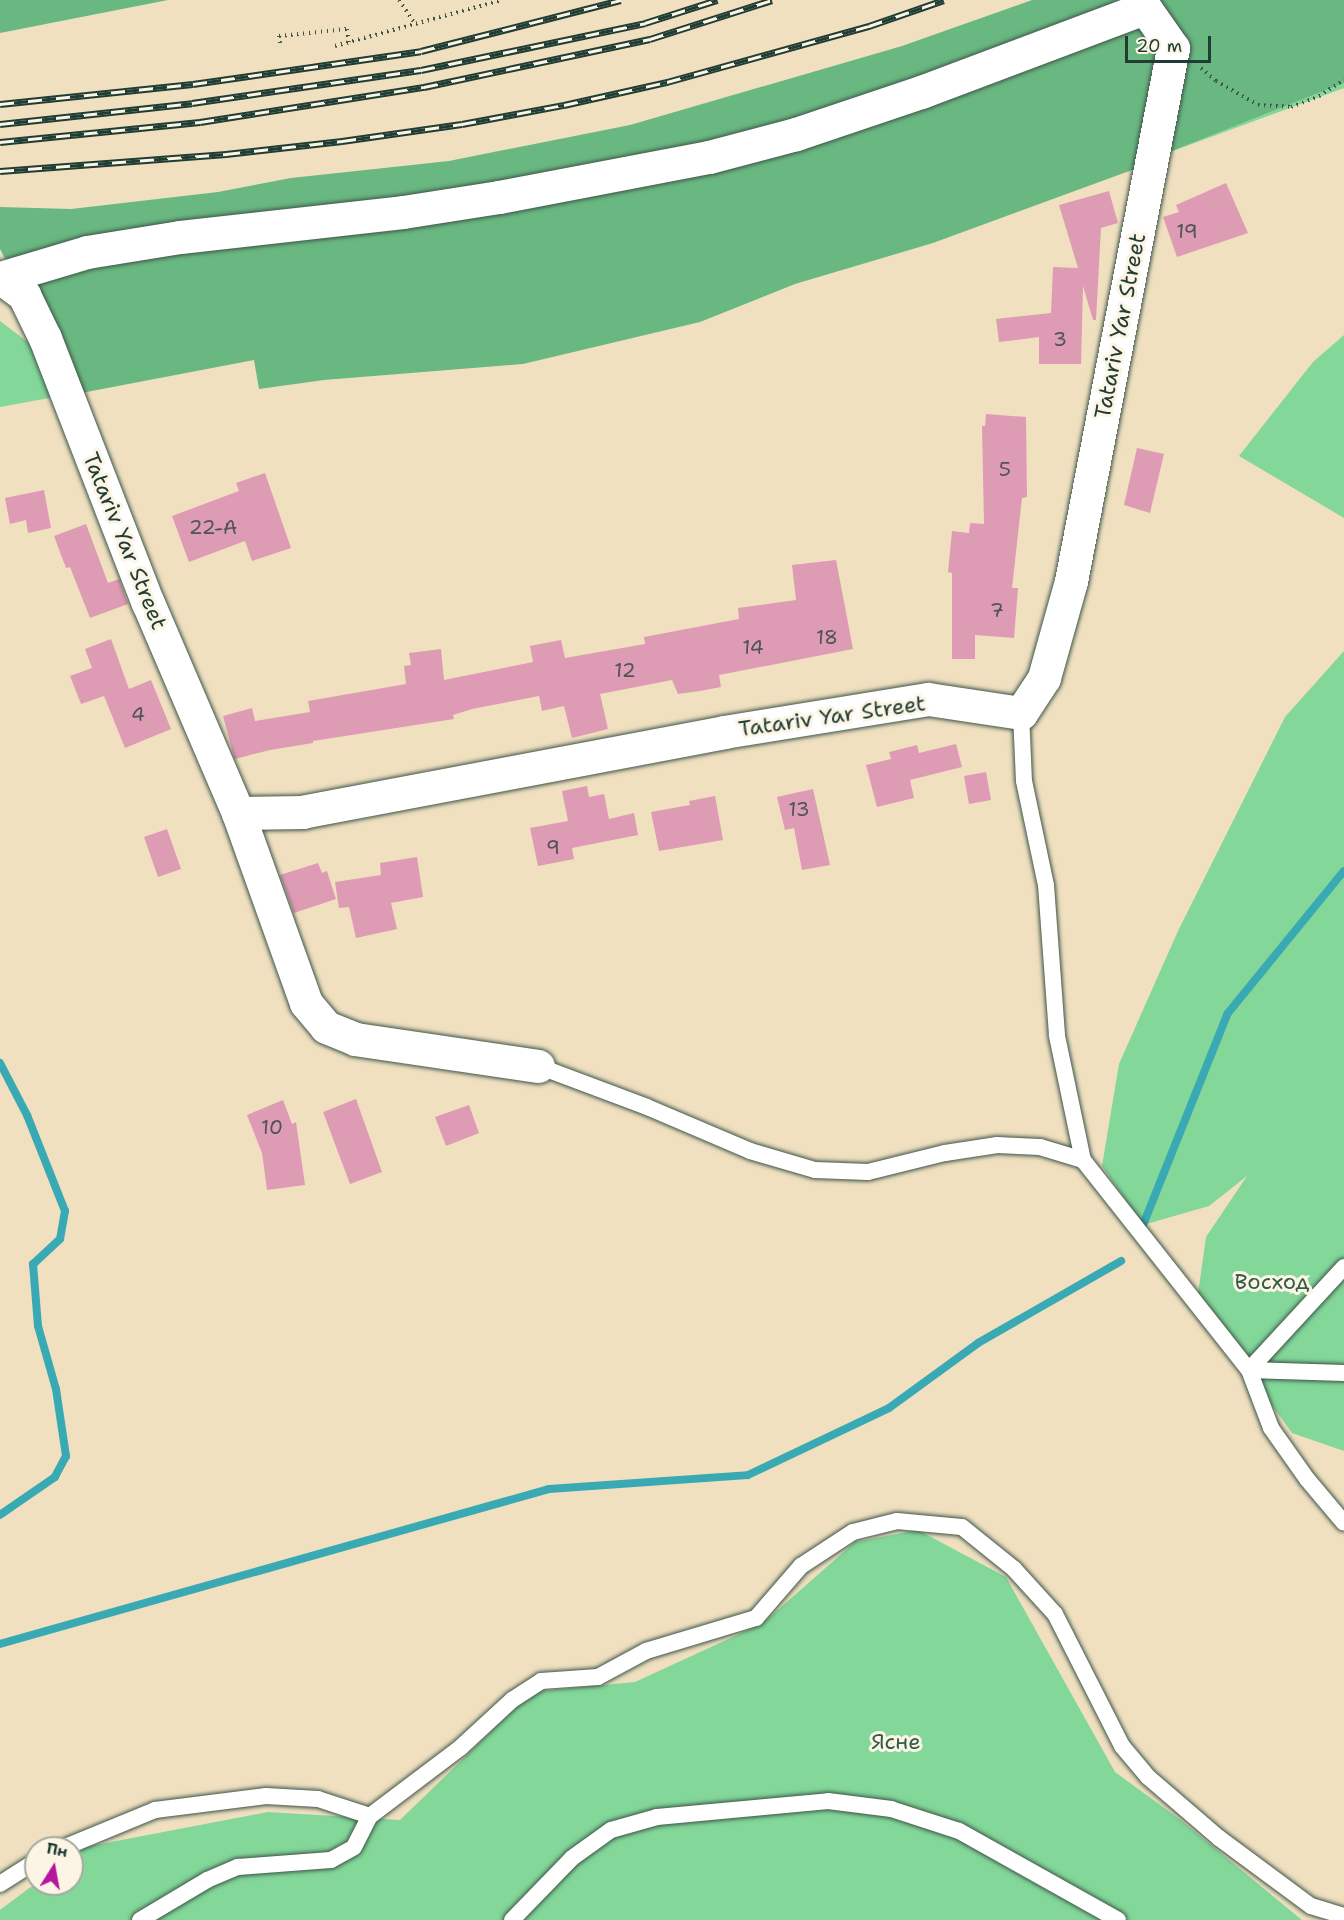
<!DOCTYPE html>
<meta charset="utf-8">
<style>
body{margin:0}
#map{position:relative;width:1344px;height:1920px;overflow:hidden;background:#f0e0c0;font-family:"Shantell Sans",sans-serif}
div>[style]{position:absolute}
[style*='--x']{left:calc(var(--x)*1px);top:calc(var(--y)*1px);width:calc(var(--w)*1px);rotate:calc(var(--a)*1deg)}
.green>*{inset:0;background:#83d799}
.forest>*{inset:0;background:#6ab881}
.stream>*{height:8px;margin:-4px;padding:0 4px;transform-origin:4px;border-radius:4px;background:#39aab4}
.building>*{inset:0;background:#de9bb4}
.path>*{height:4px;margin-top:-2px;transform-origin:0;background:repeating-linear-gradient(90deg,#3e5549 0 1.5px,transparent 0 6px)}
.roads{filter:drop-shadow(0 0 2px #3e5549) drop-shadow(0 0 2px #3e5549)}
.lane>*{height:16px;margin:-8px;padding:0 8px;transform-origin:8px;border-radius:8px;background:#fff}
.street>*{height:33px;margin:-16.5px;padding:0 16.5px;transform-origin:16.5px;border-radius:16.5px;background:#fff}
.rail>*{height:7px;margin-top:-3.5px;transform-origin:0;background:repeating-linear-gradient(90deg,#fcf5e5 0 14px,#1f3d34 0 28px);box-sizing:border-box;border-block:2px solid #1f3d34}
span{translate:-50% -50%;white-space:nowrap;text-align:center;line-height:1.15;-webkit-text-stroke:6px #fcf5e5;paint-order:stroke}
.number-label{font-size:20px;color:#4f5454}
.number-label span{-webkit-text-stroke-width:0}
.street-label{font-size:22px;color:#1f3d34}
.park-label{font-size:22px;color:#335c48}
.north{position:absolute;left:24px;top:1836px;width:60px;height:60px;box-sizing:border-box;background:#fcf5e5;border:2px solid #a4ab9e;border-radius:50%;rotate:11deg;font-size:16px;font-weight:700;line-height:24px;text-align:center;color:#1f3d34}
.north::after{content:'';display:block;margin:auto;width:21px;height:27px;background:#b5179e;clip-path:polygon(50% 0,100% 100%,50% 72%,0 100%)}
.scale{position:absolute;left:1125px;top:36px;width:86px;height:27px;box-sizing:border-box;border:3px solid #1f3d34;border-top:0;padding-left:8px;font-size:18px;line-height:21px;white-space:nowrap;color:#1f3d34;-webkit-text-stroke:4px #fcf5e5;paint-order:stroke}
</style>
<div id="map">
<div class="green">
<div style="clip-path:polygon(1344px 83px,1344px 88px,1162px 155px)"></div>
<div style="clip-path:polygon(0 321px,46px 356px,60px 396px,0 407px)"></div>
<div style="clip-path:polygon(1344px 335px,1344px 518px,1239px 456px,1313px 362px)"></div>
<div style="clip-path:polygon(1344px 651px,1344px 1451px,1292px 1433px,1197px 1301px,1206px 1237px,1247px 1176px,1209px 1206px,1143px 1225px,1102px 1166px,1119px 1064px,1178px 931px,1285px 717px)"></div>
<div style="clip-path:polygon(918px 1530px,1006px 1577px,1115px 1772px,1178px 1818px,1302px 1920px,0 1920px,0 1910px,36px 1883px,72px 1884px,72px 1856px,85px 1847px,268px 1812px,400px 1820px,532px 1692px,635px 1682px,763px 1623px,855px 1542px)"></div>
</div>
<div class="forest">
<div style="clip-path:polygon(0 0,168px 0,0 33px)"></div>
<div style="clip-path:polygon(1032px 0,1344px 0,1344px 83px,1162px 155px,1143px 166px,933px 243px,795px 284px,700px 322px,523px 364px,324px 380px,259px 389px,254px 360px,76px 394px,0 249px,0 207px,71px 209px,218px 192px,291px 178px,449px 161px,630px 125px,902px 46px)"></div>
</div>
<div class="stream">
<div style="--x:0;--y:1063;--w:59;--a:62.6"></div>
<div style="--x:27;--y:1115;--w:103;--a:68.4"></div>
<div style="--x:65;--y:1211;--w:28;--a:100"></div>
<div style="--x:60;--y:1239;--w:37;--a:137"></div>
<div style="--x:33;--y:1264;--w:62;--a:85.4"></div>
<div style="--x:38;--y:1326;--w:66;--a:74.1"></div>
<div style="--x:56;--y:1389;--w:68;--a:81.5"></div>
<div style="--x:66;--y:1456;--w:24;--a:118"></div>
<div style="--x:55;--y:1477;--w:67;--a:145.4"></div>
<div style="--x:1143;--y:1225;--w:228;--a:-68.2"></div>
<div style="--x:1228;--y:1013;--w:183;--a:-50.8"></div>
<div style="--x:0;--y:1644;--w:570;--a:-15.77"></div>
<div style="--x:549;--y:1489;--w:199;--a:-4"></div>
<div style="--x:748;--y:1475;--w:156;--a:-25.4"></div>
<div style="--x:889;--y:1408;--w:110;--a:-36.1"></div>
<div style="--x:978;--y:1343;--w:165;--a:-29.8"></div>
</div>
<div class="building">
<div style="clip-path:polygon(1226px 183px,1248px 233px,1177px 257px,1163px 217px,1179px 212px,1176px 205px)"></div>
<div style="clip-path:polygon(1109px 191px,1118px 223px,1101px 228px,1096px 320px,1093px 320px,1083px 286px,1081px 364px,1039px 364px,1039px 337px,999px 342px,996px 319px,1051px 313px,1053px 267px,1078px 268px,1059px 205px)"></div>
<div style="clip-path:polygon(986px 414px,1026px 417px,1027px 497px,1022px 498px,1012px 588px,1018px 588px,1014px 638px,975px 635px,975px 659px,952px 659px,952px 573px,948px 572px,952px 531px,969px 533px,970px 523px,984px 524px,982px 426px,985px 426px)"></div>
<div style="clip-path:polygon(1137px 448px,1164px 454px,1150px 513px,1124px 505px)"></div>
<div style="clip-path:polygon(265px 473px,291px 548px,252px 561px,245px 541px,189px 562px,172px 516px,239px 491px,236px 483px)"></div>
<div style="clip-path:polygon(44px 490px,51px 528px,28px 533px,26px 520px,10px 524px,5px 498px)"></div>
<div style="clip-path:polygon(86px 524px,108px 583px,119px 579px,128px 604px,90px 618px,70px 567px,66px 568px,54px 536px)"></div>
<div style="clip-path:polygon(836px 560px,853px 649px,719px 675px,721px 687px,700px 691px,678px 694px,672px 680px,600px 694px,608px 729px,572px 738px,564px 706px,542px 711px,539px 696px,472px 709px,453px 715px,454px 719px,313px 741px,313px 743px,270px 750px,235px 759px,234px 757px,223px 716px,252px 708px,255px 721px,310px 712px,308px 701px,406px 684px,404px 666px,411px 665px,409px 653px,441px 649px,444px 680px,533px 662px,530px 646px,561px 640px,565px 658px,645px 644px,644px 637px,739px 619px,738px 608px,796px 600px,792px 565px)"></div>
<div style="clip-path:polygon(111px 639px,129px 689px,151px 680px,171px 729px,125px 748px,104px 696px,81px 704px,70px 676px,92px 668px,85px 649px)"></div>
<div style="clip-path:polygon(956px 744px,962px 767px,910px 780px,914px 798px,877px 807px,866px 765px,891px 759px,889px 752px,917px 745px,919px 753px)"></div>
<div style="clip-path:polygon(986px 772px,991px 800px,969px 804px,964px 776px)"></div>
<div style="clip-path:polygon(587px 786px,589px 797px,604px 794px,609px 819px,634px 813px,638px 835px,572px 848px,574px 859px,538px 866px,530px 828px,568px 821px,562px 791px)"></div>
<div style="clip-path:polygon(813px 789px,830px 865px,802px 870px,794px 828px,785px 830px,777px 797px)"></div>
<div style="clip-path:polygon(715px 796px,723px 840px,659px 851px,651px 812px,690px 805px,689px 801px)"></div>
<div style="clip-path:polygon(167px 829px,181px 869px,158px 877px,144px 837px)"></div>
<div style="clip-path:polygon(417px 857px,423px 897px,391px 903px,397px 929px,356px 938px,349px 907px,339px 908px,335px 882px,381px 875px,380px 863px)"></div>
<div style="clip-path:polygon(318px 863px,322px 873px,327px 871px,336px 899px,294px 913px,280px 875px)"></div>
<div style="clip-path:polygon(356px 1099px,382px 1172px,350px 1184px,323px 1112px)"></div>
<div style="clip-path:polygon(283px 1100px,292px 1124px,296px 1122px,305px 1185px,267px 1190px,262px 1153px,247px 1115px)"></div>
<div style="clip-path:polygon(469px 1105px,479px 1133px,446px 1146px,435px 1117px)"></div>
</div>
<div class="path">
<div style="--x:399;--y:0;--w:30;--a:56"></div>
<div style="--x:280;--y:43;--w:7;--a:-98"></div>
<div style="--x:279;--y:36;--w:68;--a:-5.9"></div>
<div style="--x:347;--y:29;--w:15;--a:82"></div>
<div style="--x:335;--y:46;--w:173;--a:-15.4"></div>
<div style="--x:1201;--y:68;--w:20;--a:41"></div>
<div style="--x:1216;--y:81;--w:48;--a:29.7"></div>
<div style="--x:1258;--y:105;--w:33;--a:3"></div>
<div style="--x:1291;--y:107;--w:30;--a:-21"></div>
<div style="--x:1319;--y:96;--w:30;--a:-33"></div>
</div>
<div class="roads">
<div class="lane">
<div style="--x:1021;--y:713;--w:68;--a:87.5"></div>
<div style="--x:1024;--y:781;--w:106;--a:78.1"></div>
<div style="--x:1046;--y:885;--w:151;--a:85.8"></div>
<div style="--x:1057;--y:1036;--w:127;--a:78.2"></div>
<div style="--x:538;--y:1066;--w:116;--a:20.6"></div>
<div style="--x:647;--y:1107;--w:112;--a:23.1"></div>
<div style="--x:750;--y:1151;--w:68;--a:16.3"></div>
<div style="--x:815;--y:1170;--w:53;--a:2.2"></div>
<div style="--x:868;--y:1172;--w:79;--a:-13.9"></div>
<div style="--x:945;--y:1153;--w:53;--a:-8.7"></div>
<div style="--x:997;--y:1145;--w:43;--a:2.7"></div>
<div style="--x:1040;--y:1147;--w:45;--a:16.8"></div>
<div style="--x:1083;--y:1160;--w:268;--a:51.7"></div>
<div style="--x:1249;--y:1370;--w:62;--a:69.2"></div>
<div style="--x:1271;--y:1428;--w:62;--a:54.8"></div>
<div style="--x:1307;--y:1479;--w:57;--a:49.9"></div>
<div style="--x:1249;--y:1370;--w:140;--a:-47.3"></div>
<div style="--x:1249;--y:1370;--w:95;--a:1.8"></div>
<div style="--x:63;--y:1848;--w:100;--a:-22.4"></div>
<div style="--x:155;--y:1810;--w:112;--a:-7.2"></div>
<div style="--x:266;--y:1796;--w:52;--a:3.3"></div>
<div style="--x:318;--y:1799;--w:55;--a:18.1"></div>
<div style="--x:0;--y:1884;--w:43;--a:-32.6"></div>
<div style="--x:140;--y:1920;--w:78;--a:-30.8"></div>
<div style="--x:207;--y:1880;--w:34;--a:-23"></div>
<div style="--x:238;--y:1867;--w:93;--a:-4.3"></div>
<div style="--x:331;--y:1860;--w:26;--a:-29"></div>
<div style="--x:354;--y:1847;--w:35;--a:-63"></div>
<div style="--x:370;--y:1816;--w:113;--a:-37.1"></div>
<div style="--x:460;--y:1748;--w:71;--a:-42.7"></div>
<div style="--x:512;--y:1700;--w:35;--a:-33"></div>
<div style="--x:541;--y:1681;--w:57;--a:-4"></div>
<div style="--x:598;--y:1677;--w:55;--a:-28.4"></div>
<div style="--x:646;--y:1651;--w:115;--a:-16.7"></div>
<div style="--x:756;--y:1618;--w:69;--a:-49.1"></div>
<div style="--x:801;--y:1566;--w:62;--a:-33.2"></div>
<div style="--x:853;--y:1532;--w:45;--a:-14"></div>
<div style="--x:897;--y:1521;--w:65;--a:5.3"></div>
<div style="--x:962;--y:1527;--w:67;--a:38.9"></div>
<div style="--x:1014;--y:1569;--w:61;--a:47.7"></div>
<div style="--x:1055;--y:1614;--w:148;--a:63.1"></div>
<div style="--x:1122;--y:1746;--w:40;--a:50"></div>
<div style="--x:1148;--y:1777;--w:94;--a:40.7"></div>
<div style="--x:1219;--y:1838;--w:114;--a:36.5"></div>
<div style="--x:1311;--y:1906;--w:34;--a:17"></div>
<div style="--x:512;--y:1920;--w:86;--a:-45.9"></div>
<div style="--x:572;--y:1858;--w:48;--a:-35.7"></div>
<div style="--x:611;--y:1830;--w:48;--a:-15.8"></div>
<div style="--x:657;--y:1817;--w:172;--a:-5.3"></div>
<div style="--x:828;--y:1801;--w:64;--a:7.2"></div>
<div style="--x:891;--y:1809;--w:71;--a:17.9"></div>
<div style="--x:959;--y:1831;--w:182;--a:29.2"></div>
</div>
<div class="street">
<div style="--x:0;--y:278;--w:91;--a:-16.6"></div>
<div style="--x:87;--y:252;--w:94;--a:-9.2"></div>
<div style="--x:180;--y:237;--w:224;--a:-6.4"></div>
<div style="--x:403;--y:212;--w:97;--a:-8.9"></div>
<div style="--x:499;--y:197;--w:214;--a:-10.8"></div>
<div style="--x:709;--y:157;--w:90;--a:-14.8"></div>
<div style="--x:796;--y:134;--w:132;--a:-18.6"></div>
<div style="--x:921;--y:92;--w:239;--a:-20.6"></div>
<div style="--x:1145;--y:8;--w:49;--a:55"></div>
<div style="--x:1173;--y:48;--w:543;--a:100.83"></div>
<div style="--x:1071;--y:581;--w:101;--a:105.6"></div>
<div style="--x:1044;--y:678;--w:42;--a:123.3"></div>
<div style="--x:1021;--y:713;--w:94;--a:-171.4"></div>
<div style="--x:928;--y:699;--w:206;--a:170.8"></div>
<div style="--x:725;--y:732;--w:430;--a:169.3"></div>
<div style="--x:303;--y:812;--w:65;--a:179.1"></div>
<div style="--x:1;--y:278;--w:29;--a:36"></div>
<div style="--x:24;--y:295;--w:48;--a:64"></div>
<div style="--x:45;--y:338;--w:284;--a:68.8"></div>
<div style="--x:148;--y:603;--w:228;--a:66.8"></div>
<div style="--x:238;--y:813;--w:202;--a:70.3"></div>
<div style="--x:306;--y:1003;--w:31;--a:50"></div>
<div style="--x:326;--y:1027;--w:31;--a:22"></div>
<div style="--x:355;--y:1039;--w:185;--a:8.4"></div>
</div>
</div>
<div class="rail">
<div style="--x:0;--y:104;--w:194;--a:-5.9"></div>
<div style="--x:193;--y:84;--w:230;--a:-8.2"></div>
<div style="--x:421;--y:51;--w:206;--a:-14.3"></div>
<div style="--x:0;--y:124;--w:193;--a:-6.2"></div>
<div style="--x:192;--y:103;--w:231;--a:-8.2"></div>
<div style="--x:421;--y:70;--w:229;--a:-11.8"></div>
<div style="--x:645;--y:23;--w:76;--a:-17.7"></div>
<div style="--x:0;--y:142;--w:201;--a:-5.7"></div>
<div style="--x:200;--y:122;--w:227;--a:-8.9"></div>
<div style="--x:424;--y:87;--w:231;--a:-12"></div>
<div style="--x:650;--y:39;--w:128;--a:-17.7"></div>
<div style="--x:0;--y:171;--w:227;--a:-4.3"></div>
<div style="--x:226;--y:154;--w:117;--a:-6.4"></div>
<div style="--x:342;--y:141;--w:121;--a:-8.1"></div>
<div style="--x:462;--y:124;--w:104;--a:-10.6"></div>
<div style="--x:564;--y:105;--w:106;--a:-12.6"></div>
<div style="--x:667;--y:82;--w:210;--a:-15.5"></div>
<div style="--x:869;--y:26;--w:79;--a:-19.1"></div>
</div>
<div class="number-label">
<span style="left:1187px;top:231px">19</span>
<span style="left:1060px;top:339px">3</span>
<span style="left:1005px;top:469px">5</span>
<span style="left:213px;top:527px">22-А</span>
<span style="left:997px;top:610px">7</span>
<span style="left:827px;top:637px">18</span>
<span style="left:753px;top:647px">14</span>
<span style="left:625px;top:670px">12</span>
<span style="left:138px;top:714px">4</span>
<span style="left:799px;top:809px">13</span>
<span style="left:553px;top:847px">9</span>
<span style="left:272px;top:1127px">10</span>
</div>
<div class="street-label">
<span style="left:1120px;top:326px;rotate:-79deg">Tatariv Yar Street</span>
<span style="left:125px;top:541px;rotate:68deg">Tatariv Yar Street</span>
<span style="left:832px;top:716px;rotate:-8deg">Tatariv Yar Street</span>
</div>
<div class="park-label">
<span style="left:1272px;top:1282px">Восход</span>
<span style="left:896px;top:1742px">Ясне</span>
</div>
<div class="north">Пн</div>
<div class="scale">20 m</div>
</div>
